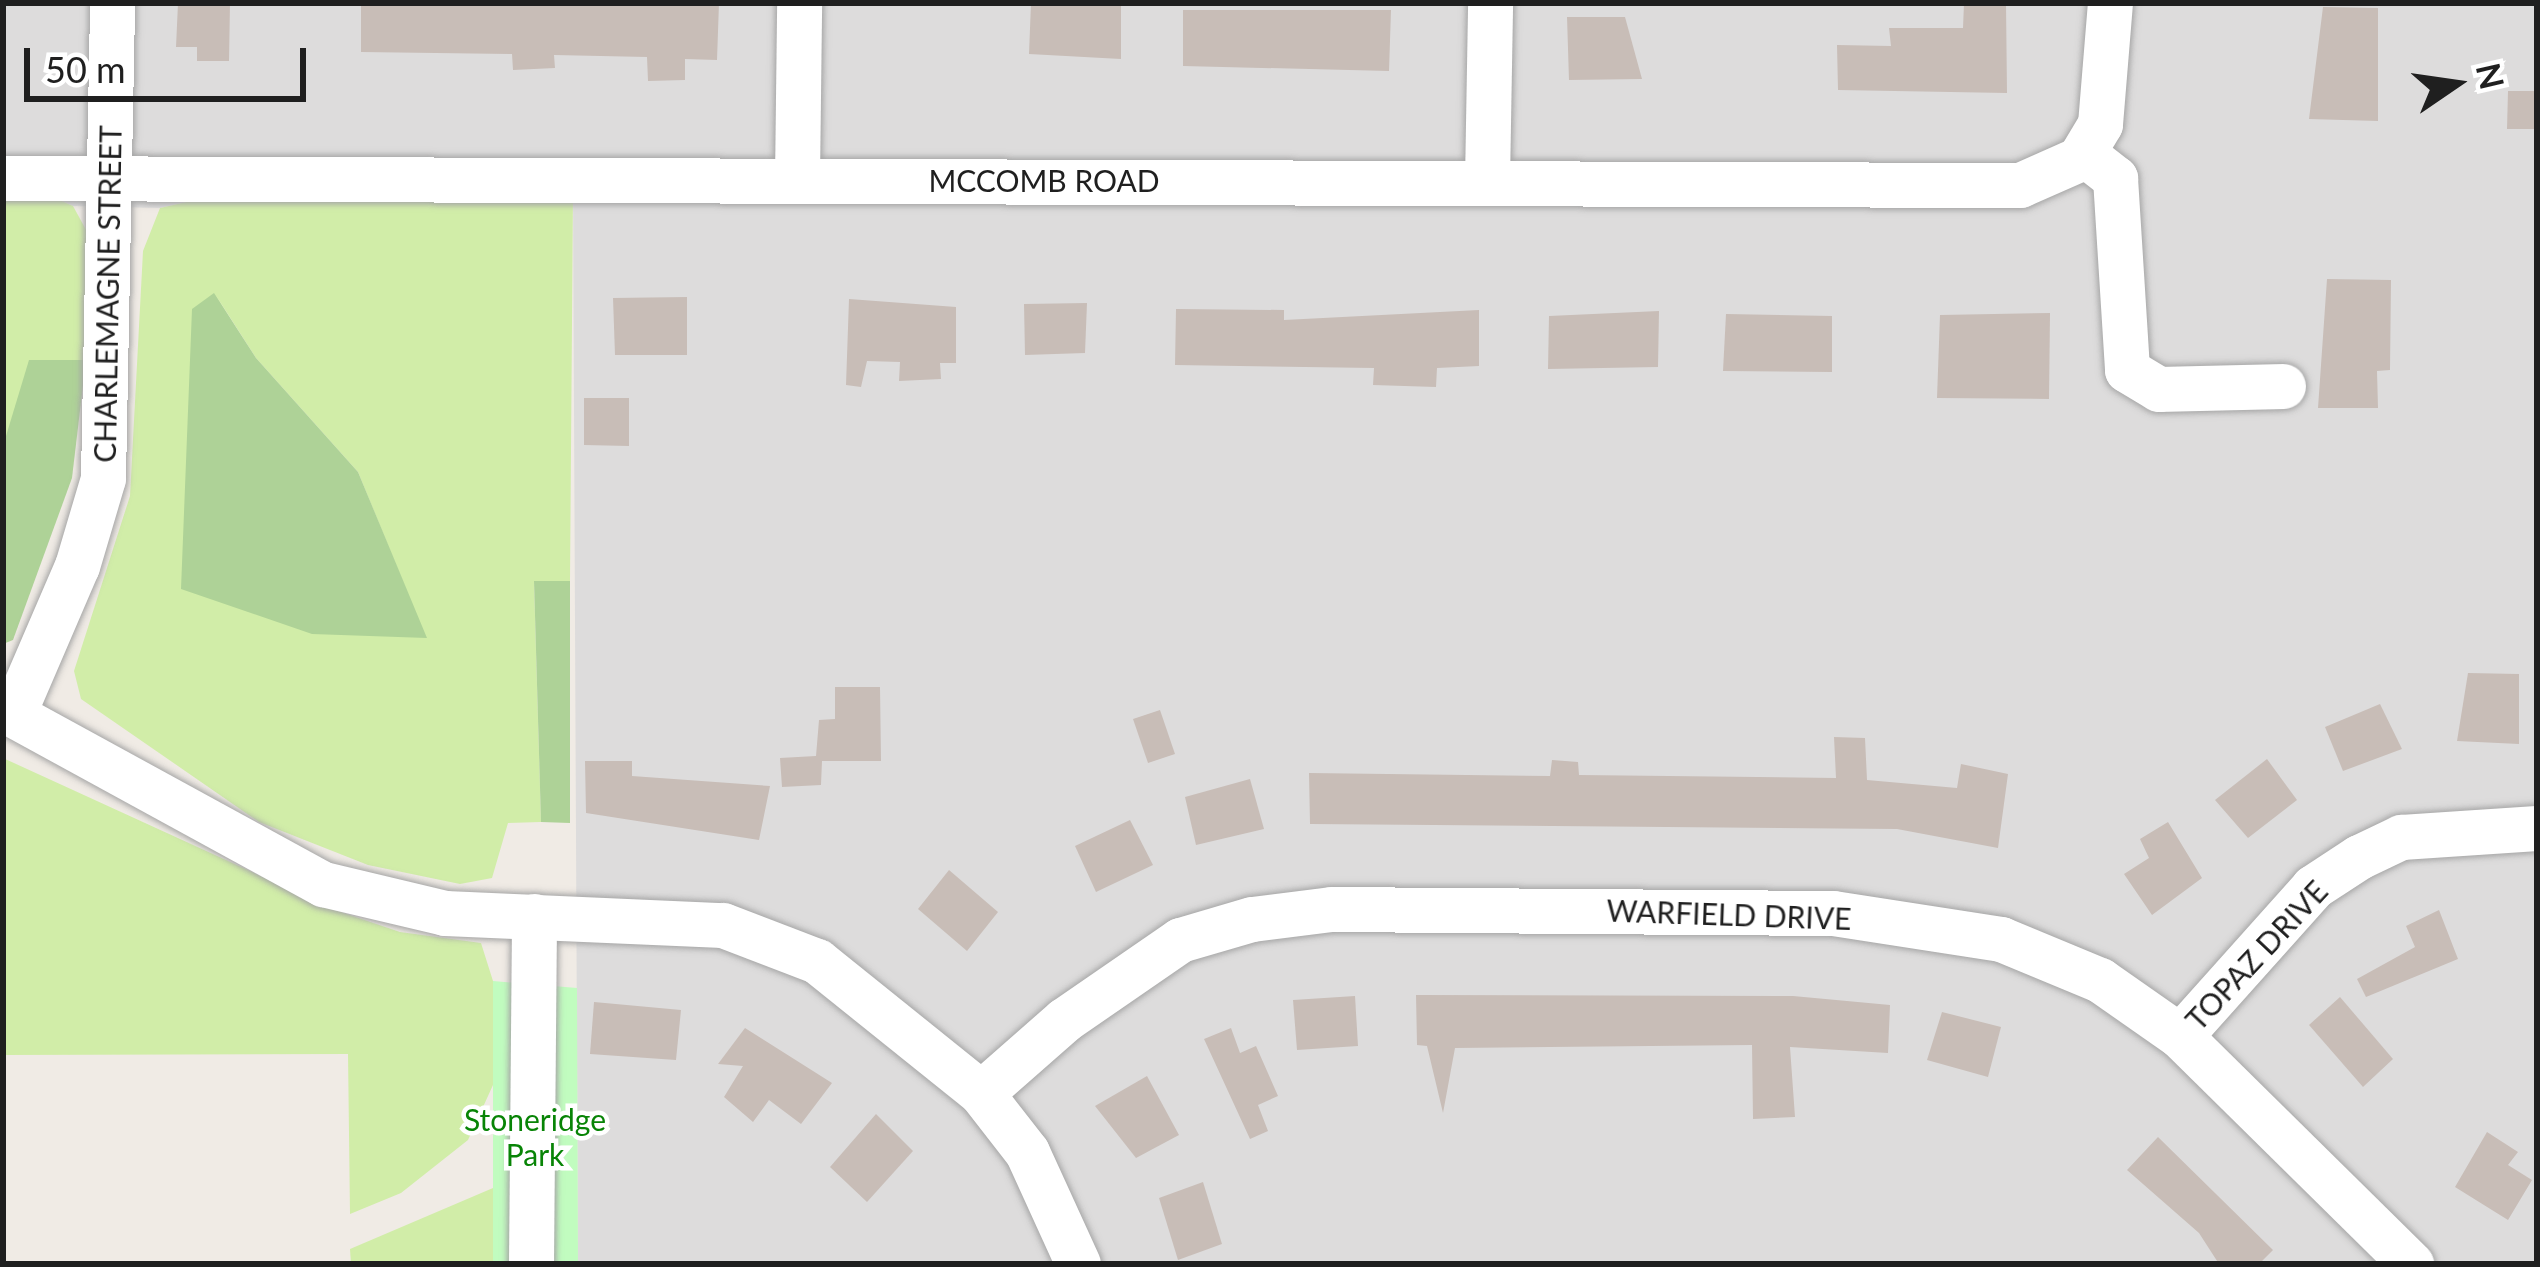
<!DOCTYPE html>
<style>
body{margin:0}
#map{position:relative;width:2540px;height:1267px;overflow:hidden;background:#f0ebe5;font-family:Lato,sans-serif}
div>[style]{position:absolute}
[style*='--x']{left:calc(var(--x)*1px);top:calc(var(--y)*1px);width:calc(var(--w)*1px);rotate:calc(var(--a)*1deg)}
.residential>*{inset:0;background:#dddcdc}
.grass>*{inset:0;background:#d1eda8}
.forest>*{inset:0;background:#aed297}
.park>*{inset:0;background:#c1fcbf}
.building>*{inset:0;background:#c8bdb7}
.roads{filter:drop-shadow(0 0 3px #a6a6a6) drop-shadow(0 0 3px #a6a6a6)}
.minor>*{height:45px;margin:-22.5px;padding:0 22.5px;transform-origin:22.5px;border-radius:22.5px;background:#fff}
span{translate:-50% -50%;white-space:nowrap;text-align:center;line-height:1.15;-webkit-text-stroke:9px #fff;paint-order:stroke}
.street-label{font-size:30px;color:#1f1f1f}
.park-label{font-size:30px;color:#088406}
.frame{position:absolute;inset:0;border:6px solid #1f1f1f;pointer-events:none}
.north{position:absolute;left:2396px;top:24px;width:120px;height:120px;-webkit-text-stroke:9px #fff;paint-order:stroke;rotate:77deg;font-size:33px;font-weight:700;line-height:48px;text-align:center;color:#1f1f1f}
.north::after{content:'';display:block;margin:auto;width:42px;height:54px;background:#1f1f1f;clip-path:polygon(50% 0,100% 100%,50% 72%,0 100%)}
.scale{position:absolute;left:24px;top:48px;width:282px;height:54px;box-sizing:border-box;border:6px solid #1f1f1f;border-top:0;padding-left:15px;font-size:36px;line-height:42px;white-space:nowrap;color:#1f1f1f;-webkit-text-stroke:9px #fff;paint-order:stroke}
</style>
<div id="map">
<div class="residential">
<div style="clip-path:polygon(3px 3px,2537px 3px,2537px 1264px,578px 1264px,573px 194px,204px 198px,160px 208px,73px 206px,39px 191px,3px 191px)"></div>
</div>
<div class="grass">
<div style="clip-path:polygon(3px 191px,39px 191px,73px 206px,90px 237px,86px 360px,3px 446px)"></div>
<div style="clip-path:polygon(evenodd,573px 193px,570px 581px,534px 582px,541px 822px,508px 823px,492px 878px,460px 884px,368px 865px,259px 822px,81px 699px,74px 671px,130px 496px,143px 251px,160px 208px,204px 198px,573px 193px,215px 294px,256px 358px,358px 472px,426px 638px,215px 294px)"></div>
<div style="clip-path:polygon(3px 758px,335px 910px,400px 932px,481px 943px,493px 981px,493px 1085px,468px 1140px,401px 1193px,350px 1214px,348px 1054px,3px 1055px)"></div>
<div style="clip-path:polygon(493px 1188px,493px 1264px,351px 1264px,350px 1249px)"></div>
</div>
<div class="forest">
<div style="clip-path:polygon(214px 293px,256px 358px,358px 472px,427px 638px,312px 634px,181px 589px,192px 309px)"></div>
<div style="clip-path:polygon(29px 360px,86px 360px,72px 478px,13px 640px,3px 644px,3px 446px)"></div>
<div style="clip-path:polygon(534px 581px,570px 581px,570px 823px,541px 822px)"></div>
</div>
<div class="park">
<div style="clip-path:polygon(493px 981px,577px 988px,578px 1264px,493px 1264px)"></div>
</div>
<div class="building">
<div style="clip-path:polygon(178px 3px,230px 3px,229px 61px,197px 61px,197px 47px,176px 47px)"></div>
<div style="clip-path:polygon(361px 3px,719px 3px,717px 60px,685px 59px,685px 80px,648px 81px,647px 57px,554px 55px,555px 68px,513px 70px,512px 54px,361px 52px)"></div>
<div style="clip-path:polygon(1031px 3px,1121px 3px,1121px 59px,1029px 54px)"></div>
<div style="clip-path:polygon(1964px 3px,2006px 3px,2007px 93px,1838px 90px,1837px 45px,1891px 46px,1889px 28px,1963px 28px)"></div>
<div style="clip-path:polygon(2323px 7px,2378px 8px,2378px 121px,2309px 119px)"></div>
<div style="clip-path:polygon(1183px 10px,1391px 10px,1389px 71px,1183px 66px)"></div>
<div style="clip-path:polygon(1567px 17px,1625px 17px,1642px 79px,1569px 80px)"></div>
<div style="clip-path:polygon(2508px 91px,2537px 91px,2537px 129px,2507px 129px)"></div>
<div style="clip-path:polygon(2327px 279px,2391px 280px,2390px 370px,2377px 371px,2378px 408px,2318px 408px)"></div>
<div style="clip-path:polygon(687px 297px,687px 355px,615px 355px,613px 298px)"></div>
<div style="clip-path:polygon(849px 299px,956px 307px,956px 363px,940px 363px,941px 379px,899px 381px,900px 362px,867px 361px,861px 387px,846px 385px)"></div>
<div style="clip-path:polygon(1087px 303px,1085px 353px,1025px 355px,1024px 304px)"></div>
<div style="clip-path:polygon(1176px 309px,1284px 310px,1284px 320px,1479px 310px,1479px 366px,1437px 368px,1436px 387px,1373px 385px,1374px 368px,1175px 365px)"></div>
<div style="clip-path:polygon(1659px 311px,1658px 367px,1548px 369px,1549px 316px)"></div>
<div style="clip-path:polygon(2050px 313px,2049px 399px,1937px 398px,1940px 315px)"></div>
<div style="clip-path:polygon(1726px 314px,1832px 316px,1832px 372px,1723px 371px)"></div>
<div style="clip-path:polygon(584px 398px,629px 398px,629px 446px,584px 445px)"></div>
<div style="clip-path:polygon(2468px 673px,2519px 674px,2519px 744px,2457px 741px)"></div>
<div style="clip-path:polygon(835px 687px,880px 687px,881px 761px,822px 761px,821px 785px,782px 787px,780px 758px,816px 756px,819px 720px,835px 719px)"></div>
<div style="clip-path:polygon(2380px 704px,2402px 749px,2343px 771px,2325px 727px)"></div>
<div style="clip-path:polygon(1160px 710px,1175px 754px,1148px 763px,1133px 719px)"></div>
<div style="clip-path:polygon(1834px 737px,1865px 738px,1867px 780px,1957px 788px,1961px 764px,2008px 774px,1998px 848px,1897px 829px,1310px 824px,1309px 773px,1550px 776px,1552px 760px,1578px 762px,1579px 775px,1836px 778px)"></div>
<div style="clip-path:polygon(2267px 759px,2297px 800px,2248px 838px,2215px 800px)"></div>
<div style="clip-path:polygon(585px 761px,632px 761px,632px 776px,770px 786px,759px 840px,586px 813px)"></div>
<div style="clip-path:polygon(1250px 779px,1264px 829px,1196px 845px,1185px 797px)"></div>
<div style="clip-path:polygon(1130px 820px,1153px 865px,1096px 892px,1075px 846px)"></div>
<div style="clip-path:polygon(2168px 822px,2202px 878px,2152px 915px,2124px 874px,2149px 858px,2140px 839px)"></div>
<div style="clip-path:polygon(949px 870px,998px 912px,967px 951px,918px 909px)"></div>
<div style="clip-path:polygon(2439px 910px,2458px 959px,2366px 997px,2357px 979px,2415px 947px,2406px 926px)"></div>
<div style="clip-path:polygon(1416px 995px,1793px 996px,1890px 1005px,1888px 1053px,1790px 1047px,1795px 1117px,1753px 1119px,1752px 1045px,1455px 1048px,1443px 1113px,1427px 1046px,1417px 1045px)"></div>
<div style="clip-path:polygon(1355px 996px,1358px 1046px,1297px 1050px,1293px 1000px)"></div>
<div style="clip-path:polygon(2340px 997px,2393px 1059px,2363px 1087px,2309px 1025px)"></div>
<div style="clip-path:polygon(594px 1002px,681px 1010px,676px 1060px,590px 1054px)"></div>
<div style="clip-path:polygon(1942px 1012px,2001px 1027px,1988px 1077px,1927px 1060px)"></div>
<div style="clip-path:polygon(745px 1028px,832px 1083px,801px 1124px,769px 1100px,753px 1122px,724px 1097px,743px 1066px,718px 1064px)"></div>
<div style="clip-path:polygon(1231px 1028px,1240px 1053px,1256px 1046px,1278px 1096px,1258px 1105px,1268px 1131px,1250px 1139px,1204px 1039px)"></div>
<div style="clip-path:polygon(1147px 1076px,1179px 1135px,1136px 1158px,1095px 1106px)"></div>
<div style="clip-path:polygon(876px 1114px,913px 1151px,867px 1202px,830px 1167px)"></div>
<div style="clip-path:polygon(2487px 1132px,2518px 1152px,2508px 1165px,2532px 1180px,2508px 1220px,2455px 1187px)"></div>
<div style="clip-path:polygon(2158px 1137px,2273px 1250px,2259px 1264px,2219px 1264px,2199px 1233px,2127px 1170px)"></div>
<div style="clip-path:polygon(1203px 1182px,1222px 1244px,1178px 1260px,1159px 1198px)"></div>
</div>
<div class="roads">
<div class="minor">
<div style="--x:2083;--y:153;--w:41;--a:38"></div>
<div style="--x:2115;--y:178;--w:192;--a:86.4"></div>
<div style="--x:2127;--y:370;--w:37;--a:31"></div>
<div style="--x:2159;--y:389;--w:124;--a:-1.4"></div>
<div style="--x:3;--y:178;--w:2017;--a:0.2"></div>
<div style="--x:2020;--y:185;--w:64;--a:-23.8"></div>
<div style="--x:2079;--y:159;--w:41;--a:-59"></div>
<div style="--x:2100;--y:124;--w:121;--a:-85.3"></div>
<div style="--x:797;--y:179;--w:176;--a:-89.3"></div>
<div style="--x:1487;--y:181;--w:178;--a:-89"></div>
<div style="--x:3;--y:709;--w:365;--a:28.7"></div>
<div style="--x:323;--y:884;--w:125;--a:13.4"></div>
<div style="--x:445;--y:913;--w:278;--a:2.5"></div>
<div style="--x:723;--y:925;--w:101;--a:21"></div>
<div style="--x:817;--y:961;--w:211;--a:38.8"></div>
<div style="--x:981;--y:1093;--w:75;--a:52.1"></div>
<div style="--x:1027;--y:1152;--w:123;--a:65.5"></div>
<div style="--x:14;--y:712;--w:159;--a:-66.7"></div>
<div style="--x:77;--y:566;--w:92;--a:-73.5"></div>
<div style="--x:103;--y:478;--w:475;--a:-88.9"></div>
<div style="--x:2180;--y:1036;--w:200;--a:-48.2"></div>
<div style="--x:2313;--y:887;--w:55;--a:-33.1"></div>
<div style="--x:2359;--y:857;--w:47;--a:-25.5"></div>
<div style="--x:2401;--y:837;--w:136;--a:-3.8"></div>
<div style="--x:981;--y:1093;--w:111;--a:-41.3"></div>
<div style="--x:1064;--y:1020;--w:141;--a:-34.6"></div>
<div style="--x:1180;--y:940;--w:75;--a:-16.3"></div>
<div style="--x:1252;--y:919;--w:80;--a:-7.2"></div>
<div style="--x:1331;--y:909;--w:502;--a:0.46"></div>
<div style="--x:1833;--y:913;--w:170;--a:8.8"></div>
<div style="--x:2001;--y:939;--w:107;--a:22.5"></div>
<div style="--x:2100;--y:980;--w:98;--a:35"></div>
<div style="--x:2180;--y:1036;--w:325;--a:44.6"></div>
<div style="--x:531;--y:1264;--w:348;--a:-89.5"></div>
</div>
</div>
<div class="street-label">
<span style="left:1044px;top:180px">MCCOMB ROAD</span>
<span style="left:107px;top:294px;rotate:-89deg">CHARLEMAGNE STREET</span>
<span style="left:1729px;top:914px;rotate:2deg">WARFIELD DRIVE</span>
<span style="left:2256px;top:955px;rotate:-47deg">TOPAZ DRIVE</span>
</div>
<div class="park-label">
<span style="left:535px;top:1136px">Stoneridge<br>Park</span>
</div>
<div class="frame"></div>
<div class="north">N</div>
<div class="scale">50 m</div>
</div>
